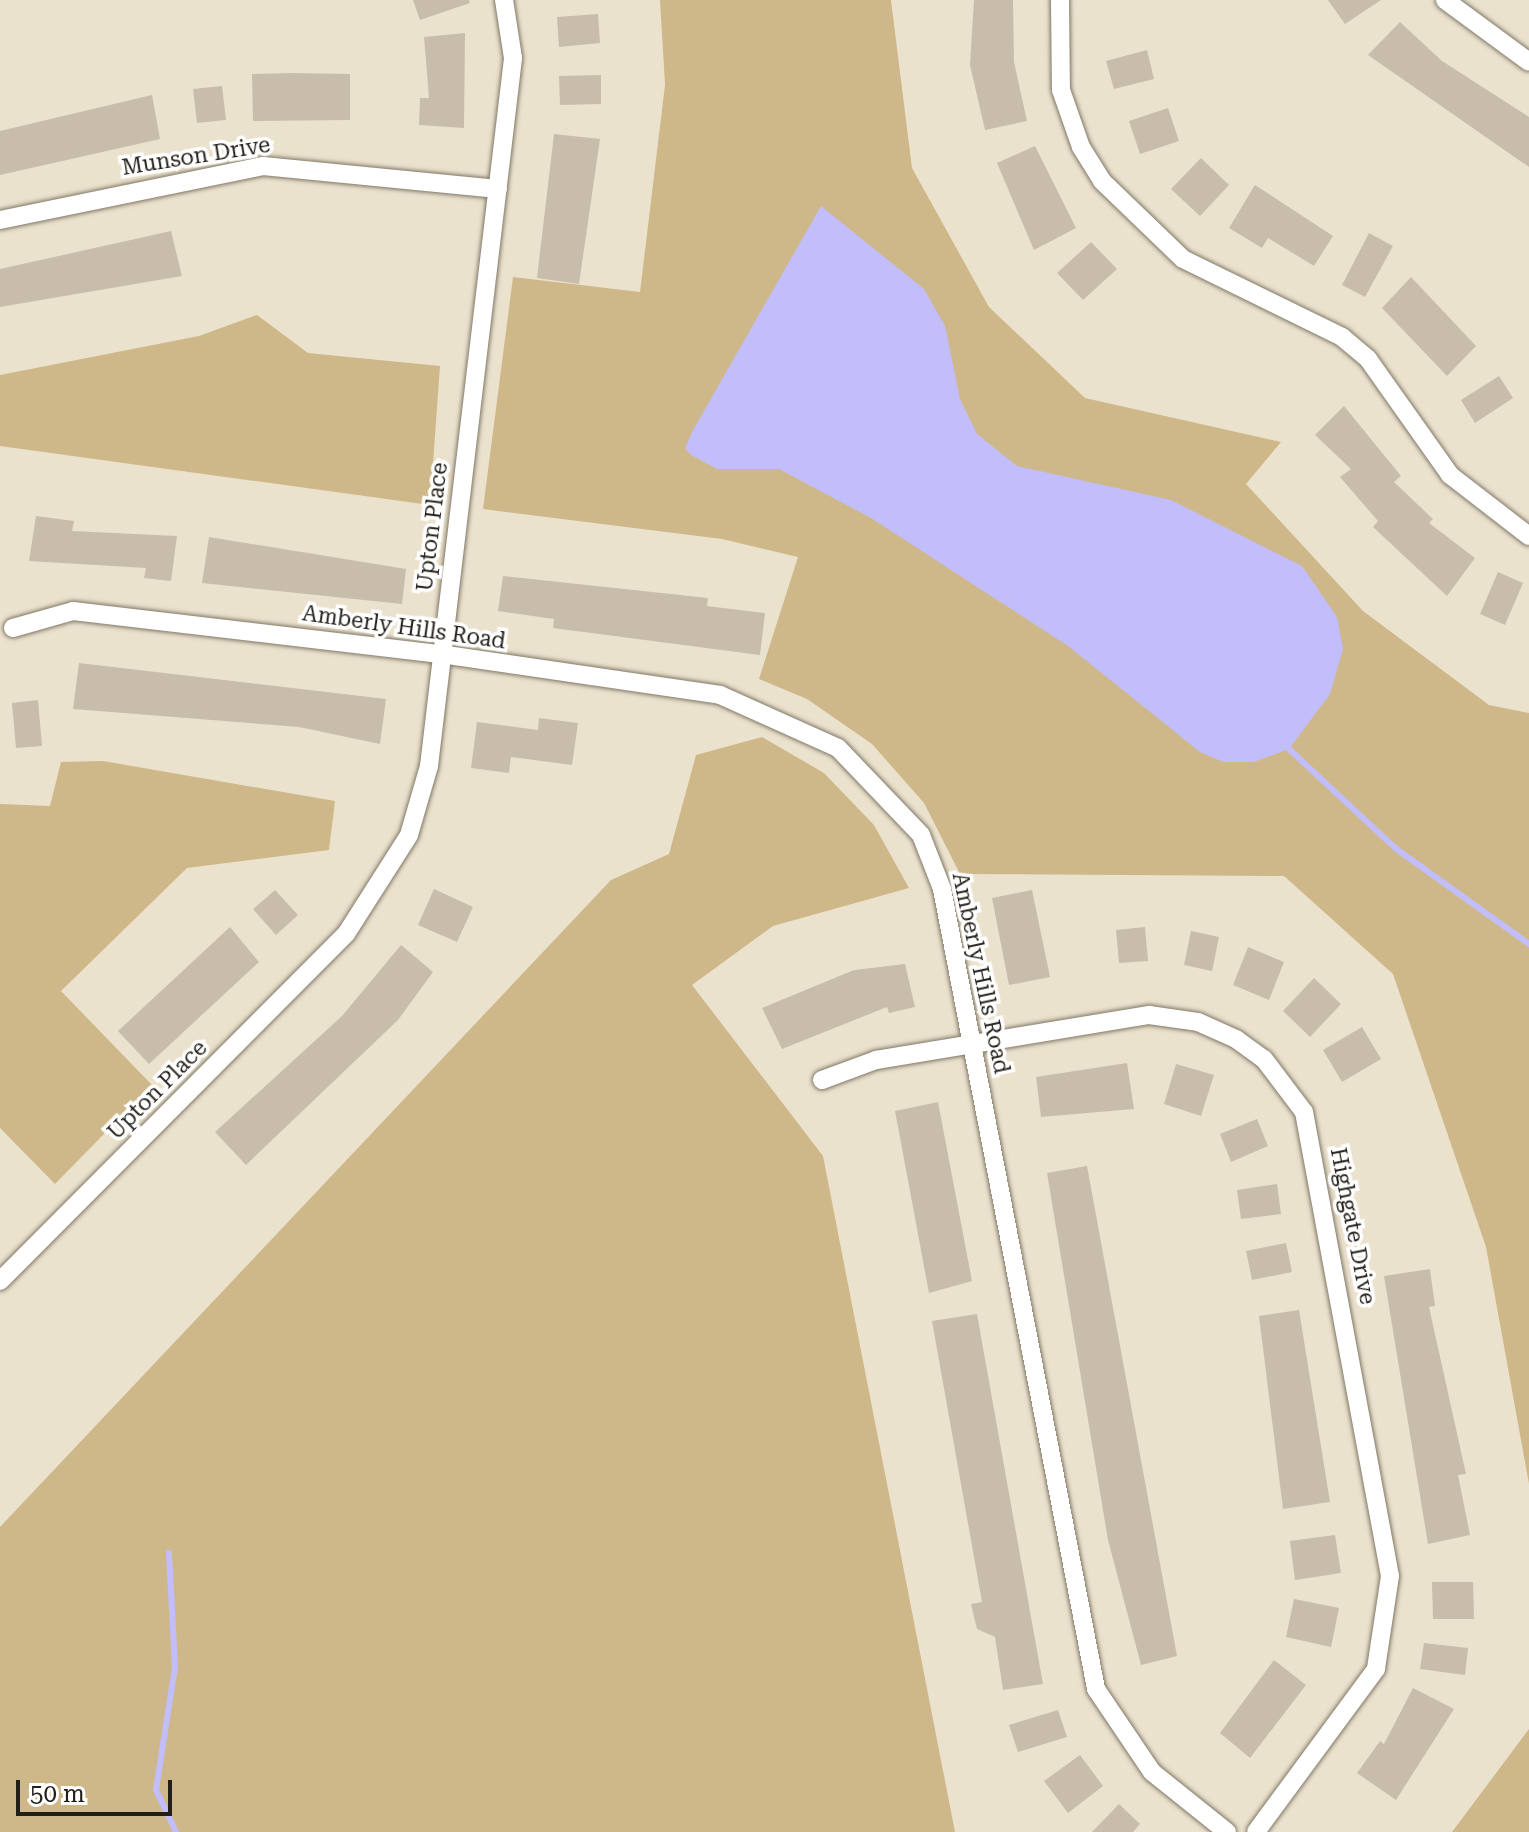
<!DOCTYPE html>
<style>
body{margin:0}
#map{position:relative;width:1529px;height:1832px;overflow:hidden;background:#ebe2ce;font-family:"Roboto Serif",serif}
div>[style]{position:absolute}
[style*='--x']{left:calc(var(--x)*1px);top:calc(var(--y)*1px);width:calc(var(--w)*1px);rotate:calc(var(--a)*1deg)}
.green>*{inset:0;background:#ceb889}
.water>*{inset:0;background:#c2bdfb}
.stream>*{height:6px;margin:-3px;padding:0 3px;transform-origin:3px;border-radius:3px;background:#c2bdfb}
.building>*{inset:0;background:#c7bdaa}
.roads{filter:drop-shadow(0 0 2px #807866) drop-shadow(0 0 2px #807866)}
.minor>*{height:18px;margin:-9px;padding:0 9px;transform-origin:9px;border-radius:9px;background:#fff}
span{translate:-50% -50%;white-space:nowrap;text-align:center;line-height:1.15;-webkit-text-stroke:7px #fff;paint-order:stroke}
.street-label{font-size:22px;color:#221f18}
.scale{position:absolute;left:16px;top:1780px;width:156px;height:36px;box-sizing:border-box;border:4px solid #221f18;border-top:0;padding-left:10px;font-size:24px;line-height:28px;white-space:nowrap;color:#221f18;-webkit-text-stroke:6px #fff;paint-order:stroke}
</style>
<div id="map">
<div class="green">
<div style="clip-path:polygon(660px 0,891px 0,912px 168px,989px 307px,1085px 398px,1281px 442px,1246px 484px,1363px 611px,1489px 705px,1529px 713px,1529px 1484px,1486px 1247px,1393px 974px,1284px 876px,960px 874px,924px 803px,872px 744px,807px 699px,759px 679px,798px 557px,722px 539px,483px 509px,513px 277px,640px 292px,665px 85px)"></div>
<div style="clip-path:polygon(257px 315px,308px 353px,440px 366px,430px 505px,0 446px,0 375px,199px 336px)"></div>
<div style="clip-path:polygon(762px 737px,824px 773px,874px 825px,909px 888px,773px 926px,692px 985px,823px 1156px,955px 1832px,0 1832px,0 1527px,611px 880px,669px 854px,696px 755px)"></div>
<div style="clip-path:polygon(103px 761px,335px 801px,329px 850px,187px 868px,61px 991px,152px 1085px,55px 1184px,0 1128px,0 804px,50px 806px,61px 762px)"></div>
<div style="clip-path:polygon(1529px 1729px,1529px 1832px,1452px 1832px)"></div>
</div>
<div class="water">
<div style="clip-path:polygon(821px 206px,924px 289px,945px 326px,960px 399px,977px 434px,1017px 466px,1171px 500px,1302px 566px,1337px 617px,1343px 649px,1330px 694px,1289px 749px,1254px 762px,1223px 762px,1200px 752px,1068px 646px,871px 518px,779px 469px,717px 469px,691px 455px,685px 448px,692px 432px)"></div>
</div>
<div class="stream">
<div style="--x:1289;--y:749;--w:145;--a:43"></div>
<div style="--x:1395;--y:848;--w:165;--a:35.6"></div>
<div style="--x:169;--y:1553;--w:114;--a:87"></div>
<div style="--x:175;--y:1667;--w:124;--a:98.8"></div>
<div style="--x:156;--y:1790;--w:47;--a:64.5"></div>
</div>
<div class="building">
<div style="clip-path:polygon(413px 0,469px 0,470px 3px,420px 20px)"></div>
<div style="clip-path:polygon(974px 0,1013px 0,1014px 62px,1027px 121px,985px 130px,970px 65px)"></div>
<div style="clip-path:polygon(1328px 0,1381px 0,1345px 24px)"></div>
<div style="clip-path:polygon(598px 14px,600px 43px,559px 47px,557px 17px)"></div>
<div style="clip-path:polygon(1400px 22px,1442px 61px,1529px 117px,1529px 167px,1368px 55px)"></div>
<div style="clip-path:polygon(465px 33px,464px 128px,419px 125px,420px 98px,429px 98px,424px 37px)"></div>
<div style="clip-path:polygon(1147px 50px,1154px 79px,1114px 89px,1106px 61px)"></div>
<div style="clip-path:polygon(291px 73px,350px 74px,350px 120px,253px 121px,252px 74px)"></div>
<div style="clip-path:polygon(601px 75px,601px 104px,560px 105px,559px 76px)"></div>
<div style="clip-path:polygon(222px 86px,226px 120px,197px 123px,193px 89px)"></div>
<div style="clip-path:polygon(152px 95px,160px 139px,0 175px,0 131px)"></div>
<div style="clip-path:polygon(1168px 108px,1179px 141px,1140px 154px,1129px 121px)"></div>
<div style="clip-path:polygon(554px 134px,600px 139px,579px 284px,537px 278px)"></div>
<div style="clip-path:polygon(1035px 146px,1076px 228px,1034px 250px,997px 163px)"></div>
<div style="clip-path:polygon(1201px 158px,1229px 185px,1200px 216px,1171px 189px)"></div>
<div style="clip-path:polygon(1255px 185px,1333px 236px,1314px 266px,1268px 238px,1262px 248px,1229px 228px)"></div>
<div style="clip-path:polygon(171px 231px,182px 276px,0 307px,0 269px)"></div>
<div style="clip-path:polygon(1369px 233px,1393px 246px,1365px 297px,1342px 285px)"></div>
<div style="clip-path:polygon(1091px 242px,1117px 269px,1083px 300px,1057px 273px)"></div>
<div style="clip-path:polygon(1411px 277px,1476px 346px,1447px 376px,1382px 308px)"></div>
<div style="clip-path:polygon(1499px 376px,1513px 398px,1475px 423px,1461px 400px)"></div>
<div style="clip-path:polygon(1344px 406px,1401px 476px,1394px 482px,1433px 519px,1429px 523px,1475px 558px,1447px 596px,1373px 527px,1378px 521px,1340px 477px,1351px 469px,1315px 435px)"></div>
<div style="clip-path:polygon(36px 516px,74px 521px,72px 531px,177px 536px,171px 581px,144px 578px,146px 568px,29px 561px)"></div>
<div style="clip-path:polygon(209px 537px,406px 569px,402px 604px,202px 583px)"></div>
<div style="clip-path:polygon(1498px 572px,1523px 583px,1505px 625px,1480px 614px)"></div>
<div style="clip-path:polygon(503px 576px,708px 598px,707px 606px,765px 613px,760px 655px,553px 628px,554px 619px,498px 611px)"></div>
<div style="clip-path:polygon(79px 663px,386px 699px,380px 744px,299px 727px,73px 709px)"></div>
<div style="clip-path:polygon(38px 700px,42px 746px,16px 748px,12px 703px)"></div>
<div style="clip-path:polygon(539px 718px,578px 723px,572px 765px,511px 757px,509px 773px,471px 768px,477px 722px,538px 730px)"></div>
<div style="clip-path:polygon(434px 889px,473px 907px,457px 942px,418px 925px)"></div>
<div style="clip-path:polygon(275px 890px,298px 915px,276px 935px,253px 909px)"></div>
<div style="clip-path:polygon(1032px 890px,1050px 977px,1009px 985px,992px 898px)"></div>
<div style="clip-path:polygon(230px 927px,259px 962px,149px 1064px,118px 1031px)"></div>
<div style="clip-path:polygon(1145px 927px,1148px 961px,1119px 963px,1116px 930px)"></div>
<div style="clip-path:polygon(1191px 931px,1219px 937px,1212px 971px,1184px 965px)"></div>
<div style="clip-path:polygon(401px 945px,433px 972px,398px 1020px,246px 1165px,215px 1132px,342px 1016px)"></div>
<div style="clip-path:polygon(1248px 947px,1284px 962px,1269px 1000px,1233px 985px)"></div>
<div style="clip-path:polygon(905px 964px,915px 1007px,889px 1013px,887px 1007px,782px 1049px,762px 1008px,854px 970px)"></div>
<div style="clip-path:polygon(1314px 978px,1341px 1004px,1310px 1037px,1283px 1011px)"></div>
<div style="clip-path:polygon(1362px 1027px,1381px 1059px,1342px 1082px,1323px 1050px)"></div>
<div style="clip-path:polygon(1127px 1063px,1134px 1109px,1041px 1117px,1036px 1077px)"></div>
<div style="clip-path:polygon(1176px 1064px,1214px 1075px,1201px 1116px,1164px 1104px)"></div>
<div style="clip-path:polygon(938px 1102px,972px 1281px,929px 1293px,895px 1111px)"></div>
<div style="clip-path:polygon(1257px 1119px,1268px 1146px,1231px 1162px,1220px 1134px)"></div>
<div style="clip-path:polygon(1087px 1166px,1177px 1656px,1141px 1665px,1108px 1540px,1047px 1173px)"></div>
<div style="clip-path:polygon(1277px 1184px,1281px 1214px,1241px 1219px,1237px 1190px)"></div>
<div style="clip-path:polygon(1286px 1243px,1292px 1272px,1252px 1280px,1246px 1251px)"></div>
<div style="clip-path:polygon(1430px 1269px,1435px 1306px,1429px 1307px,1466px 1474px,1458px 1475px,1470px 1535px,1428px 1544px,1384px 1276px)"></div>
<div style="clip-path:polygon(1299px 1310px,1330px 1502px,1283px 1509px,1259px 1316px)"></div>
<div style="clip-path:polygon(977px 1314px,1043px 1684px,1003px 1690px,995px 1637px,977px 1629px,971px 1604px,982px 1602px,932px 1321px)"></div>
<div style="clip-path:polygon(1335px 1535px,1341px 1573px,1295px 1580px,1290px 1541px)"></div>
<div style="clip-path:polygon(1432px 1582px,1473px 1582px,1474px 1619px,1433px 1619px)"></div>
<div style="clip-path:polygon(1294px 1599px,1339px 1608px,1331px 1647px,1286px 1637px)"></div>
<div style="clip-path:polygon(1424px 1643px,1468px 1648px,1465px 1675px,1420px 1669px)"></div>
<div style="clip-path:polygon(1274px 1660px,1306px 1685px,1250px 1758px,1220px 1733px)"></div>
<div style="clip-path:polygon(1413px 1688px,1454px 1709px,1396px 1800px,1357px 1773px,1380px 1741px,1384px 1744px)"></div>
<div style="clip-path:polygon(1058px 1710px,1067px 1737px,1018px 1752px,1009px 1725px)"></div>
<div style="clip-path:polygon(1080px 1755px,1103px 1786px,1068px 1813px,1044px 1781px)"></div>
<div style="clip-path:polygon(1119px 1804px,1140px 1824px,1133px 1832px,1092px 1832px)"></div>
</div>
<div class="roads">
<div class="minor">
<div style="--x:1060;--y:0;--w:90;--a:89.4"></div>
<div style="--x:1061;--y:90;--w:60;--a:70.7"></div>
<div style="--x:1081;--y:147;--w:40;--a:58"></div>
<div style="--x:1102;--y:181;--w:112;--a:43.9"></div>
<div style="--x:1183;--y:259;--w:177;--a:26.1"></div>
<div style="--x:1342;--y:337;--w:34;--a:40"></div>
<div style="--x:1368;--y:359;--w:142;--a:54.7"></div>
<div style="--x:1450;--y:475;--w:100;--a:37.7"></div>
<div style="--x:1445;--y:0;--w:104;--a:36.4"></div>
<div style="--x:0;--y:220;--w:268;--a:-11.6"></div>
<div style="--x:263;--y:166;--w:236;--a:5.6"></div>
<div style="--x:13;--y:628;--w:62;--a:-15.8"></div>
<div style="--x:73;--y:611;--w:370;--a:6.7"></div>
<div style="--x:440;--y:654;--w:283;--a:8.3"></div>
<div style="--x:720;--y:695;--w:129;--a:24.2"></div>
<div style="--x:838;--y:748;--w:120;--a:46.3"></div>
<div style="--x:921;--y:835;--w:58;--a:68.7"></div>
<div style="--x:942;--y:889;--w:815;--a:79.1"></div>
<div style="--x:1096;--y:1689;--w:100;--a:56"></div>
<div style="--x:1152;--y:1772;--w:96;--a:38.7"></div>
<div style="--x:822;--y:1080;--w:58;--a:-20.3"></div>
<div style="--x:876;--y:1060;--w:277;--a:-9.4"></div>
<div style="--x:1149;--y:1015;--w:49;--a:8.1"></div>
<div style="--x:1198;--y:1022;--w:42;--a:24.1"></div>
<div style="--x:1236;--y:1039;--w:34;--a:36"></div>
<div style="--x:1264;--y:1059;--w:66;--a:53"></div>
<div style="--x:1304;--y:1112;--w:472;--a:79.5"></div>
<div style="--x:1390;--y:1576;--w:94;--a:98.6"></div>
<div style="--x:1376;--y:1669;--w:202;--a:126.4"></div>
<div style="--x:0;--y:1281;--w:490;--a:-45.1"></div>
<div style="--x:346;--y:934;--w:117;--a:-57.5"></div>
<div style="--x:409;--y:835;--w:72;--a:-73.8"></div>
<div style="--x:429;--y:766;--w:713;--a:-83.23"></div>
<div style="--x:513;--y:58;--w:59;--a:-98.8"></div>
</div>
</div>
<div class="street-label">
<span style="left:196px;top:156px;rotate:-9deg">Munson Drive</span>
<span style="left:432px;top:527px;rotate:-83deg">Upton Place</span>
<span style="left:404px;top:627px;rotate:8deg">Amberly Hills Road</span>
<span style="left:981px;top:973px;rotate:78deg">Amberly Hills Road</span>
<span style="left:157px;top:1090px;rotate:-45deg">Upton Place</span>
<span style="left:1353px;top:1226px;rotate:79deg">Highgate Drive</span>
</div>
<div class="scale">50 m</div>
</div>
